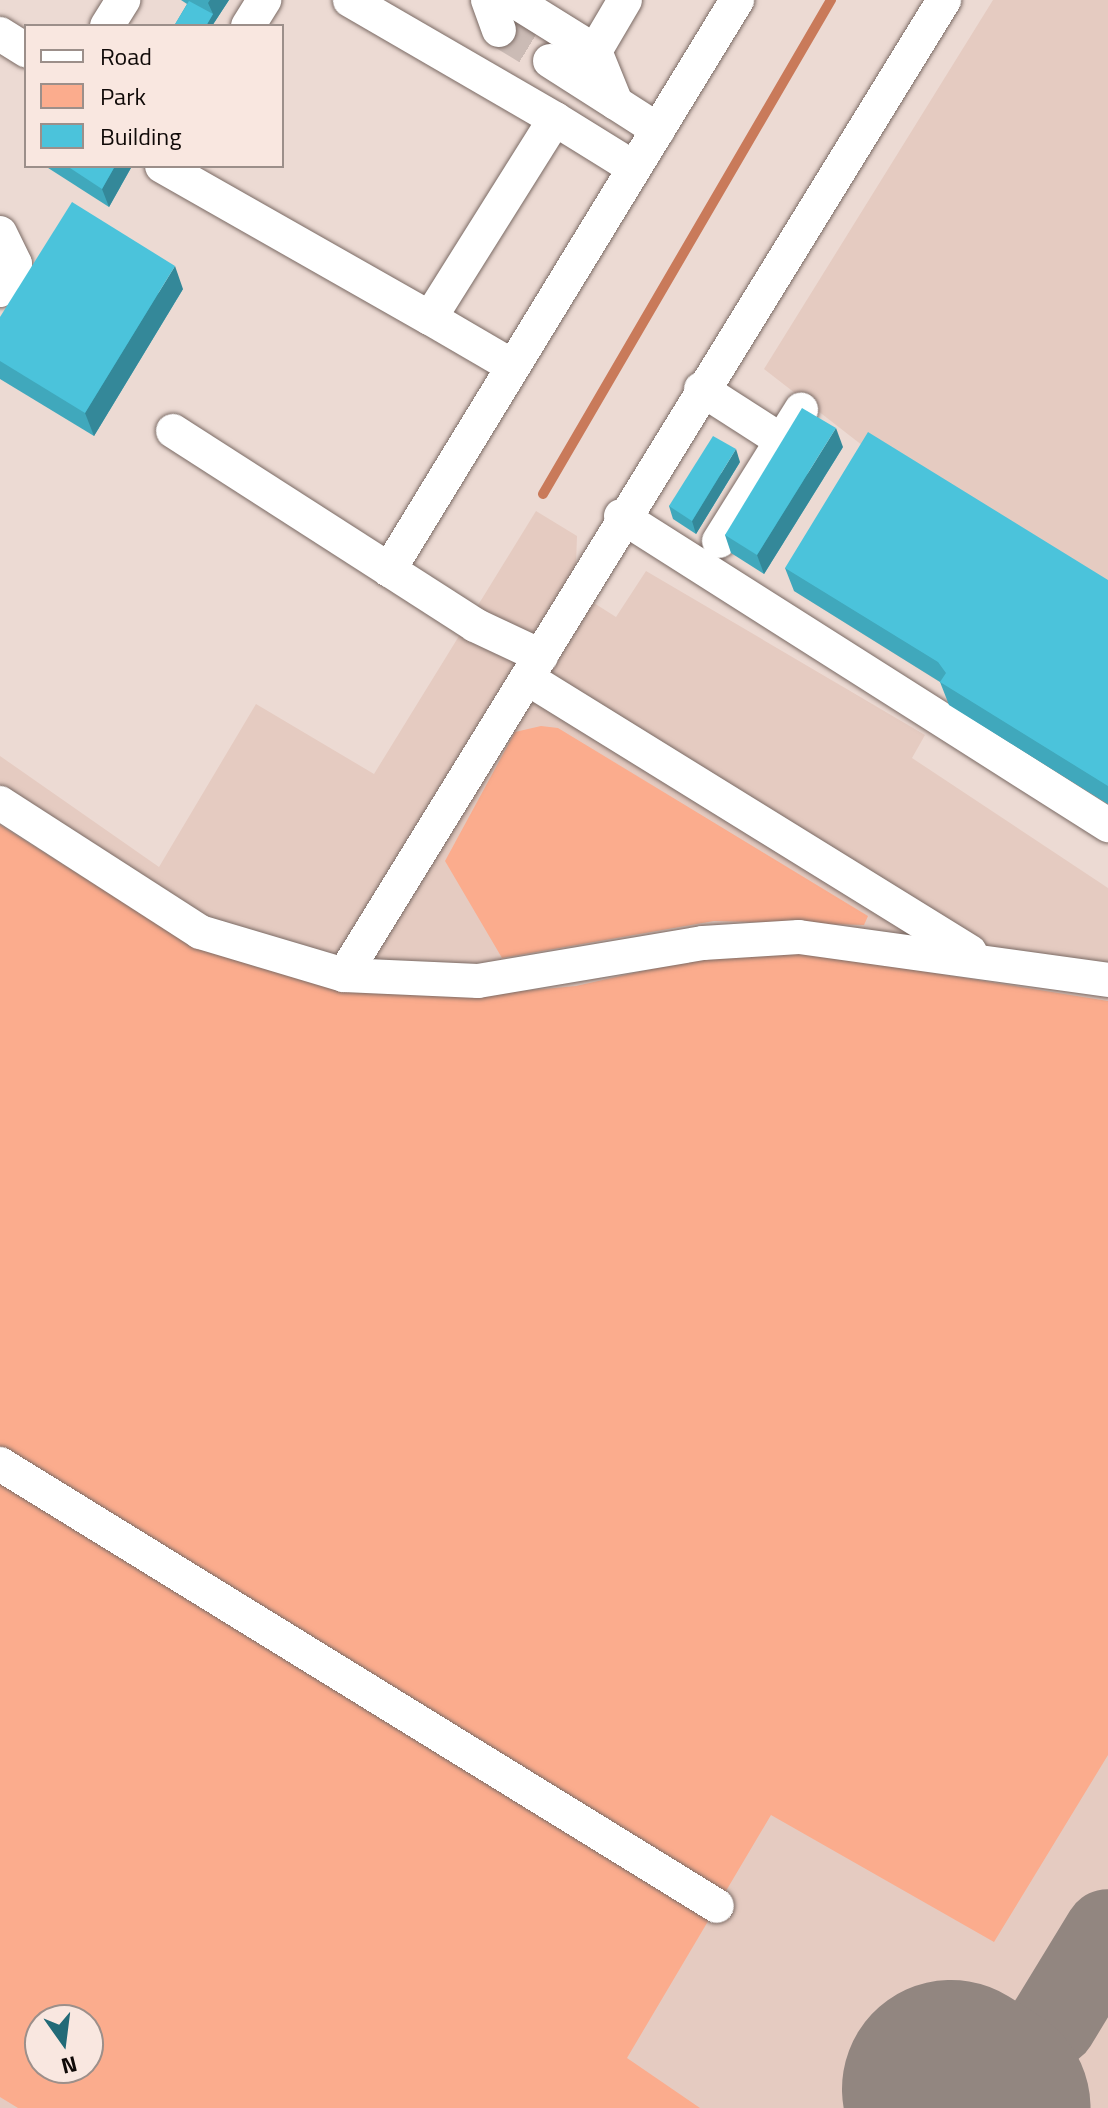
<!DOCTYPE html>
<style>
body{margin:0}
#map{position:relative;width:1108px;height:2108px;overflow:hidden;background:#ecdad3;font-family:"Titillium Web",sans-serif}
div>[style]{position:absolute}
[style*='--x']{left:calc(var(--x)*1px);top:calc(var(--y)*1px);width:calc(var(--w)*1px);rotate:calc(var(--a)*1deg)}
.built>*{inset:0;background:#e5cbc1}
.green>*{inset:0;background:#fbac8d}
.stream>*{height:10px;margin:-5px;padding:0 5px;transform-origin:5px;border-radius:5px;background:#c97a5a}
.taxiway>*{height:88px;margin:-44px;padding:0 44px;transform-origin:44px;border-radius:44px;background:#928680}
.runway>*{height:218px;margin:-109px;padding:0 109px;transform-origin:109px;border-radius:109px;background:#928680}
.minor-tunnel>*{height:34px;margin-top:-17px;transform-origin:0;background:repeating-linear-gradient(90deg,#cbbbb5 0 34px,transparent 0 51px)}
.roads{filter:drop-shadow(0 0 2px #7a6a64) drop-shadow(0 0 2px #7a6a64)}
.minor>*{height:34px;margin:-17px;padding:0 17px;transform-origin:17px;border-radius:17px;background:#fff}
.wall>*{inset:0;background:#40a8bc}
.shaded-wall>*{inset:0;background:#348899}
.building>*{inset:0;background:#4bc3db}
span{translate:-50% -50%;white-space:nowrap;text-align:center;line-height:1.15;-webkit-text-stroke:6px #f9e7e0;paint-order:stroke}
.legend{position:absolute;left:24px;top:24px;width:260px;height:144px;box-sizing:border-box;background:#f9e7e0;border:2px solid #9c8f8a;margin:0;padding:10px 14px;list-style:none;font-size:24px;color:#100a08}
.legend li{display:flex;align-items:center;gap:16px;height:40px}
.legend b{width:40px;border:2px solid #9c8f8a}
.north{position:absolute;left:24px;top:2004px;width:80px;height:80px;box-sizing:border-box;background:#f9e7e0;border:2px solid #9c8f8a;border-radius:50%;rotate:166deg;font-size:22px;font-weight:700;line-height:32px;text-align:center;color:#100a08}
.north::after{content:'';display:block;margin:auto;width:28px;height:36px;background:#226a77;clip-path:polygon(50% 0,100% 100%,50% 72%,0 100%)}
</style>
<div id="map">
<div class="built">
<div style="clip-path:polygon(993px 0,1108px 0,1108px 804px,946px 686px,794px 591px,876px 456px,764px 369px)"></div>
<div style="clip-path:polygon(evenodd,536px 511px,577px 536px,575px 591px,616px 617px,646px 571px,925px 735px,912px 758px,1108px 888px,1108px 2108px,0 2108px,0 756px,159px 867px,256px 704px,374px 774px,536px 511px,40px 2020px,88px 2020px,88px 2068px,40px 2068px,40px 2020px)"></div>
</div>
<div class="green">
<div style="clip-path:polygon(541px 726px,558px 728px,868px 916px,864px 925px,714px 921px,502px 958px,445px 861px,515px 732px)"></div>
<div style="clip-path:polygon(evenodd,0 825px,169px 931px,256px 967px,360px 990px,477px 995px,576px 986px,709px 956px,796px 951px,1108px 1001px,1108px 1755px,994px 1942px,771px 1815px,627px 2058px,700px 2108px,18px 2108px,0 2097px,0 825px,40px 2020px,88px 2020px,88px 2068px,40px 2068px,40px 2020px)"></div>
</div>
<div class="stream">
<div style="--x:543;--y:494;--w:572;--a:-59.76"></div>
</div>
<div class="taxiway">
<div style="--x:1053;--y:2023;--w:105;--a:-58.6"></div>
</div>
<div class="runway">
<div style="--x:951;--y:2089;--w:36;--a:32"></div>
</div>
<div class="minor-tunnel">
<div style="--x:499;--y:30;--w:60;--a:31.3"></div>
</div>
<div class="roads">
<div class="minor">
<div style="--x:488;--y:0;--w:32;--a:70"></div>
<div style="--x:513;--y:0;--w:97;--a:31.9"></div>
<div style="--x:595;--y:51;--w:56;--a:68"></div>
<div style="--x:616;--y:103;--w:50;--a:32.7"></div>
<div style="--x:107;--y:26;--w:31;--a:-58"></div>
<div style="--x:248;--y:26;--w:31;--a:-58"></div>
<div style="--x:0;--y:34;--w:31;--a:32"></div>
<div style="--x:595;--y:51;--w:59;--a:-59.5"></div>
<div style="--x:550;--y:61;--w:78;--a:32.5"></div>
<div style="--x:555;--y:119;--w:93;--a:31.8"></div>
<div style="--x:162;--y:166;--w:308;--a:29.6"></div>
<div style="--x:430;--y:318;--w:235;--a:-57.9"></div>
<div style="--x:555;--y:119;--w:237;--a:-149.9"></div>
<div style="--x:0;--y:233;--w:34;--a:64"></div>
<div style="--x:15;--y:264;--w:30;--a:120"></div>
<div style="--x:430;--y:318;--w:95;--a:30.3"></div>
<div style="--x:701;--y:389;--w:96;--a:32.7"></div>
<div style="--x:173;--y:431;--w:359;--a:32.7"></div>
<div style="--x:475;--y:625;--w:73;--a:25.2"></div>
<div style="--x:621;--y:516;--w:577;--a:32.4"></div>
<div style="--x:719;--y:541;--w:155;--a:-58"></div>
<div style="--x:389;--y:570;--w:668;--a:-58.59"></div>
<div style="--x:527;--y:678;--w:521;--a:31.74"></div>
<div style="--x:0;--y:803;--w:238;--a:32.8"></div>
<div style="--x:200;--y:932;--w:150;--a:16.6"></div>
<div style="--x:344;--y:975;--w:134;--a:2.6"></div>
<div style="--x:478;--y:981;--w:228;--a:-9.6"></div>
<div style="--x:703;--y:943;--w:96;--a:-3.6"></div>
<div style="--x:799;--y:937;--w:312;--a:7.9"></div>
<div style="--x:344;--y:975;--w:1145;--a:-58.39"></div>
<div style="--x:0;--y:1464;--w:842;--a:31.65"></div>
</div>
</div>
<div class="wall">
<div style="clip-path:polygon(181px 0,229px 0,212px 26px,174px 26px,187px 4px)"></div>
<div style="clip-path:polygon(45px 166px,132px 166px,109px 207px)"></div>
<div style="clip-path:polygon(183px 289px,94px 436px,0 379px,0 317px)"></div>
<div style="clip-path:polygon(843px 447px,764px 574px,731px 553px,725px 535px)"></div>
<div style="clip-path:polygon(740px 462px,696px 534px,673px 519px,669px 506px)"></div>
<div style="clip-path:polygon(785px 568px,1108px 580px,1108px 804px,949px 705px,940px 682px,794px 591px)"></div>
</div>
<div class="shaded-wall">
<div style="clip-path:polygon(210px 0,229px 0,212px 26px,206px 26px,213px 14px,208px 3px)"></div>
<div style="clip-path:polygon(115px 166px,132px 166px,109px 207px,102px 189px)"></div>
<div style="clip-path:polygon(175px 266px,183px 289px,94px 436px,85px 413px)"></div>
<div style="clip-path:polygon(836px 428px,843px 447px,764px 574px,757px 555px)"></div>
<div style="clip-path:polygon(736px 449px,740px 462px,696px 534px,692px 521px)"></div>
</div>
<div class="building">
<div style="clip-path:polygon(189px 1px,213px 14px,206px 26px,174px 26px)"></div>
<div style="clip-path:polygon(67px 166px,115px 166px,102px 189px)"></div>
<div style="clip-path:polygon(72px 202px,175px 266px,85px 413px,0 361px,0 317px)"></div>
<div style="clip-path:polygon(802px 408px,836px 428px,757px 555px,725px 535px)"></div>
<div style="clip-path:polygon(868px 432px,1108px 580px,1108px 786px,940px 682px,946px 673px,938px 662px,785px 568px)"></div>
<div style="clip-path:polygon(713px 436px,736px 449px,692px 521px,669px 506px)"></div>
</div>
<ul class="legend">
<li><b style="height:10px;background:#fff"></b>Road</li>
<li><b style="height:22px;background:#fbac8d"></b>Park</li>
<li><b style="height:22px;background:#4bc3db"></b>Building</li>
</ul>
<div class="north">N</div>
</div>
